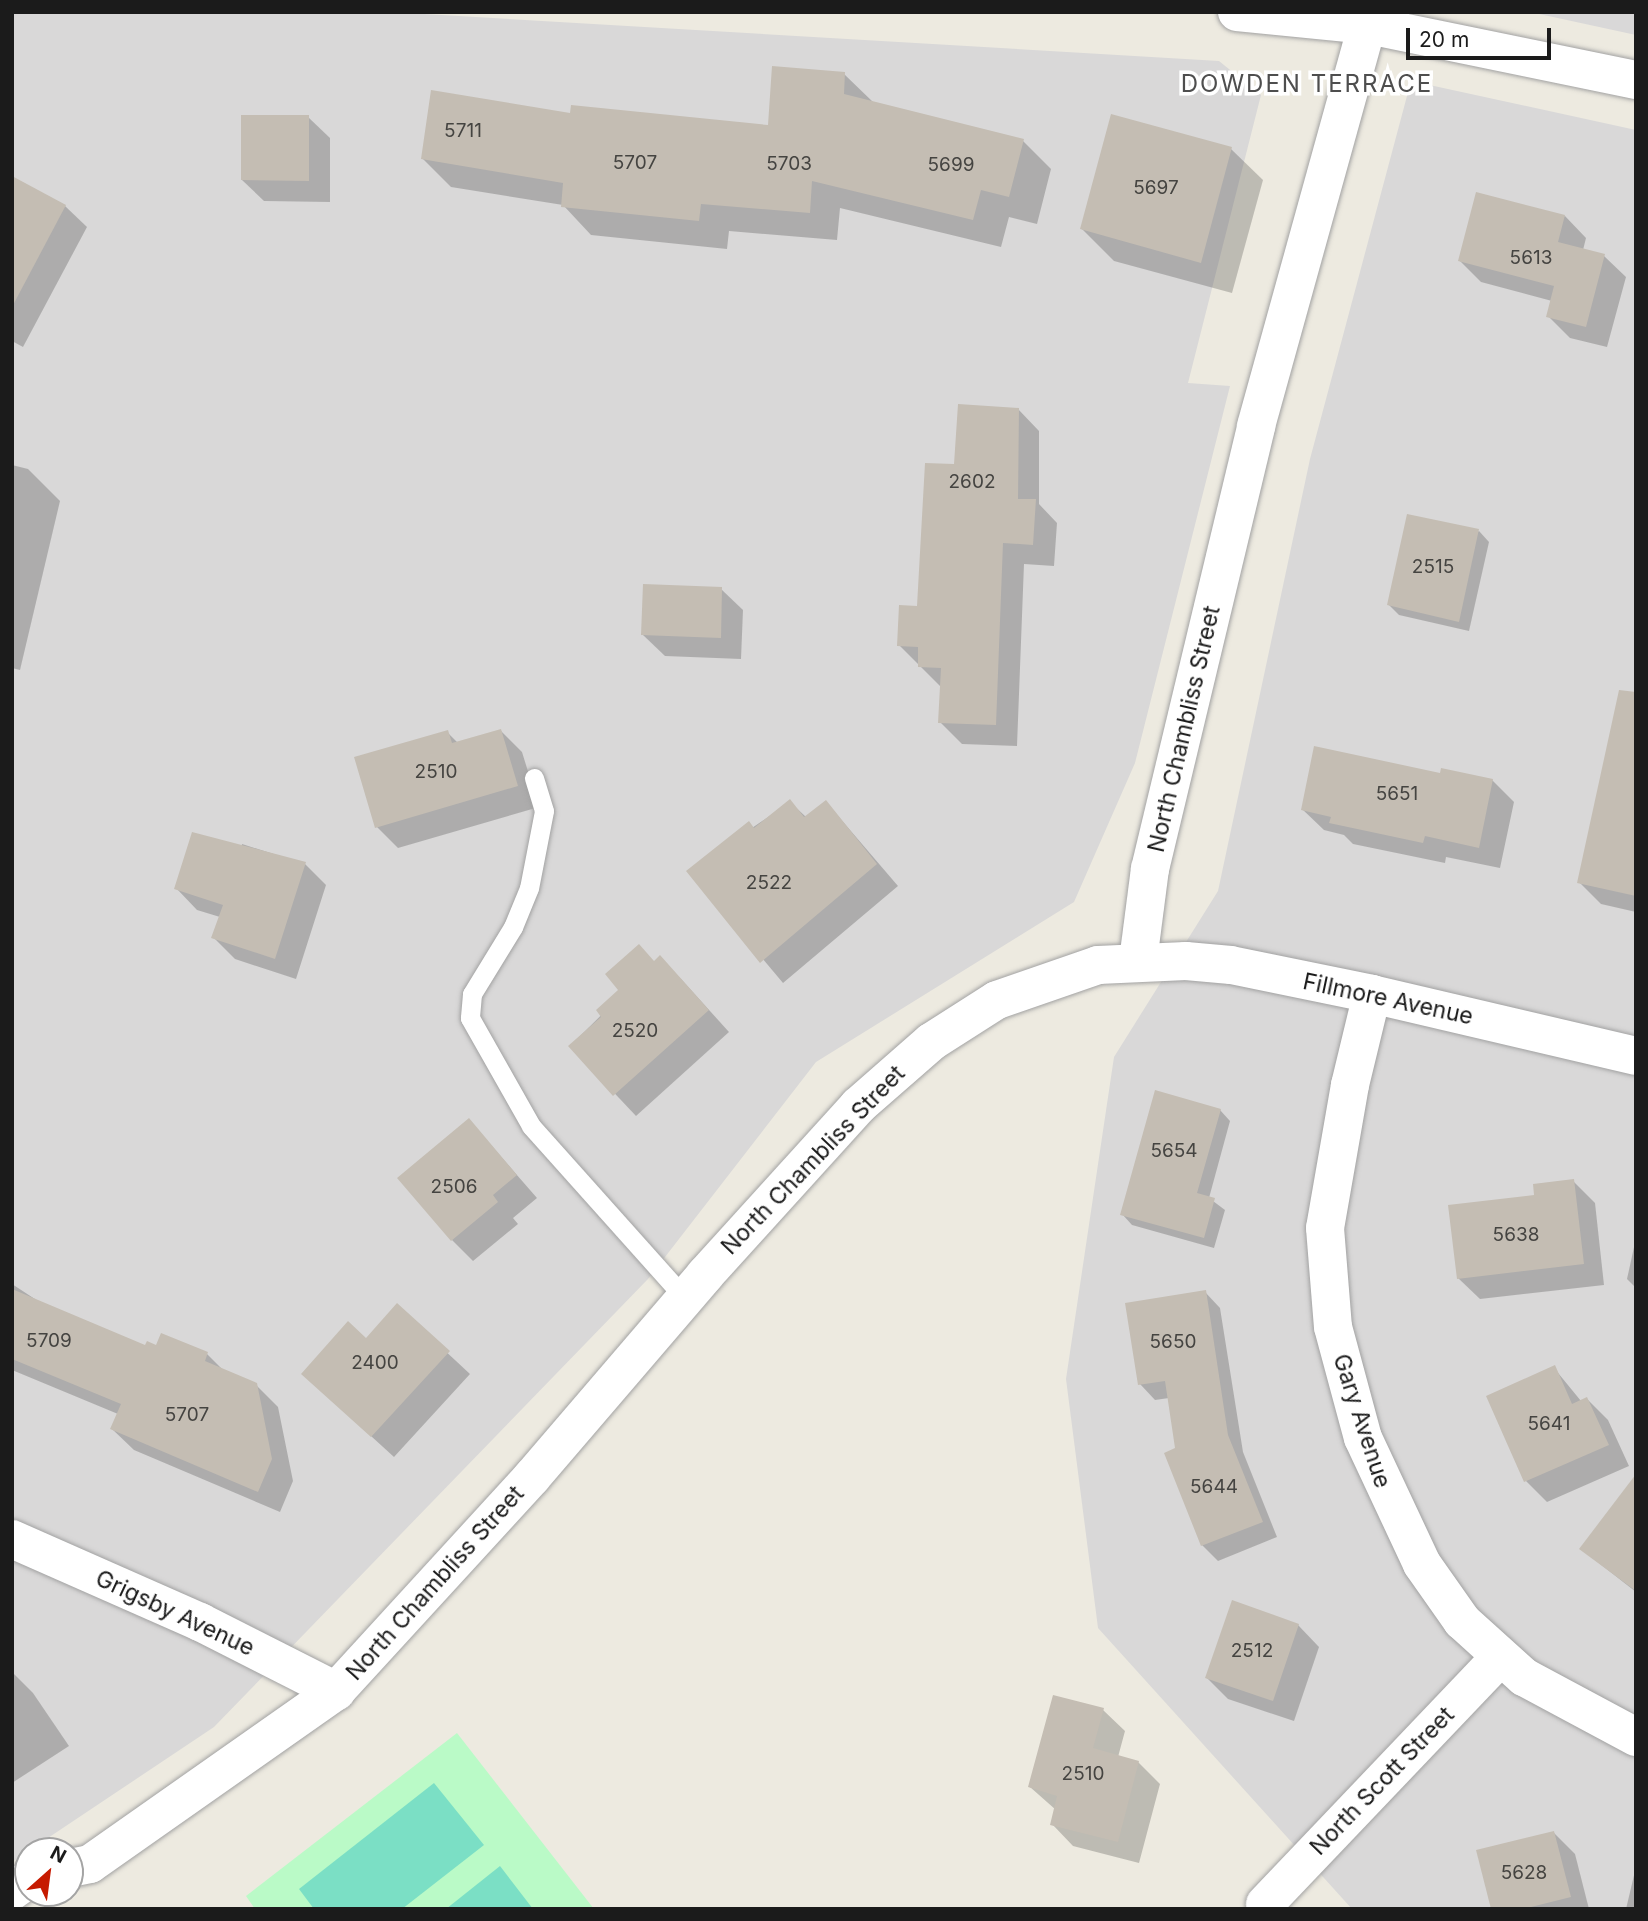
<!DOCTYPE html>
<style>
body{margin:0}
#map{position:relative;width:1648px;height:1921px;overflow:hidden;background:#edeae0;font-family:Inter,sans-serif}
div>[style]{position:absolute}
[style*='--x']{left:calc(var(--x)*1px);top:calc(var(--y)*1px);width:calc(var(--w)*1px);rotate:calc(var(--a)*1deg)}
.residential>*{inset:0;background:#d9d8d8}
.park>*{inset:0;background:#bafac7}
.pitch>*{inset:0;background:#7bdfc5}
.shadow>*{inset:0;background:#0003}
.building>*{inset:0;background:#c4bdb3}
.roads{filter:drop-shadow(0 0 2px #a2a2a2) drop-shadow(0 0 2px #a2a2a2)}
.lane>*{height:19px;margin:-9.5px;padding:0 9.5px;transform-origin:9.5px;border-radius:9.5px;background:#fff}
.street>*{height:38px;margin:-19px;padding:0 19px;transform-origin:19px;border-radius:19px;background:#fff}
span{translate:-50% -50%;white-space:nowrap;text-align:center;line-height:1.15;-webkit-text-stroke:7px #fff;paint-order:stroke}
.number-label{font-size:19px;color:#454441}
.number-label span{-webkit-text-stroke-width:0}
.street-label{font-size:23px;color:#1b1b1b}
.neighbourhood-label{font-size:24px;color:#4e4e4e;letter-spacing:2px}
.frame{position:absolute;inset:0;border:14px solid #1b1b1b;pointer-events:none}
.north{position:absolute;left:14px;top:1837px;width:70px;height:70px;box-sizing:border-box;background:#fff;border:2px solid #a4a4a4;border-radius:50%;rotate:28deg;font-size:19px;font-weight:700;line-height:28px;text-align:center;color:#1b1b1b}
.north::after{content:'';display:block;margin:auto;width:24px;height:32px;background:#c61a00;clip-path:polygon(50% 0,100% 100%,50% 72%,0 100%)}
.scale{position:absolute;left:1406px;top:28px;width:145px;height:32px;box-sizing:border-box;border:4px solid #1b1b1b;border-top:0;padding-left:9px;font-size:21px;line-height:24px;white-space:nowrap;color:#1b1b1b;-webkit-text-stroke:5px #fff;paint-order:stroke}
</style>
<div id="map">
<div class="residential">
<div style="clip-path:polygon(12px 12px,390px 12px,1219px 61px,1261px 95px,1188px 383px,1230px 386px,1135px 763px,1074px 902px,816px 1062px,648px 1279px,214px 1727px,12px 1862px)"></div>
<div style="clip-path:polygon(1530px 12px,1636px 12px,1636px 35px)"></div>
<div style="clip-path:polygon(1411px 81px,1636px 130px,1636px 1909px,1352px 1909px,1098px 1628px,1066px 1379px,1114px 1057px,1218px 891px,1310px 459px)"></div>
</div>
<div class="park">
<div style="clip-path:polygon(457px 1733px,594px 1909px,255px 1909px,246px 1896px)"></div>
</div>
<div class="pitch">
<div style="clip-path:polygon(434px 1783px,484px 1845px,402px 1909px,314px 1909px,299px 1889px)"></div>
<div style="clip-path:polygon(500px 1866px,533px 1909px,446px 1909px)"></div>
</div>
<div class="shadow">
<div style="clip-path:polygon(844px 74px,873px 102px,1023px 141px,1051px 169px,1037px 224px,1009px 217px,1001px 247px,840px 208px,837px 240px,729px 231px,727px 249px,591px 235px,563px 205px,451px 187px,422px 158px,571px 115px,769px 127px)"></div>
<div style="clip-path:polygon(308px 117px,330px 138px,330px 202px,264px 201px,242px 180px)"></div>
<div style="clip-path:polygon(1231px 149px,1263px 180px,1232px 293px,1114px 261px,1082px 229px)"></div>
<div style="clip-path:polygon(12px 178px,65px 206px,87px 227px,23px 347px,12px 341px)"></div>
<div style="clip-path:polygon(1565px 216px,1586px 238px,1583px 250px,1604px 256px,1626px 277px,1607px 347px,1570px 338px,1548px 316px,1552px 301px,1481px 282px,1460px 261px)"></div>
<div style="clip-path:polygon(1018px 409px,1039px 431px,1039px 504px,1057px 523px,1054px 566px,1024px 564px,1017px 746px,962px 744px,940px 722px,942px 688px,899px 645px,918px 608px,955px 466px)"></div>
<div style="clip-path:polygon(12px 465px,28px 469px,60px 501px,20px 670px,12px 668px)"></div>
<div style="clip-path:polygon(1479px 531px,1489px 542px,1469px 631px,1399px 615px,1389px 605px)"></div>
<div style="clip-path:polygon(721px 589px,743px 610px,741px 659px,665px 656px,643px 635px)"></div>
<div style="clip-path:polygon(501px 731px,522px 752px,539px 807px,398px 848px,377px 827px,447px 732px,458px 743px)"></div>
<div style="clip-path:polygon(1636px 756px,1636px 912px,1601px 904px,1579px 882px)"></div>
<div style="clip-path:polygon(1442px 776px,1492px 780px,1514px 802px,1500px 868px,1446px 857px,1445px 863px,1353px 844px,1344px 835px,1324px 830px,1302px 809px)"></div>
<div style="clip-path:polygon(790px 802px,806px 817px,826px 802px,898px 886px,783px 983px,689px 871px)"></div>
<div style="clip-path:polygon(242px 844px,305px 864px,326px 885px,296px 979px,235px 959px,213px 937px,220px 917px,197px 910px,176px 888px,241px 849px)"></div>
<div style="clip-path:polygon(654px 963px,681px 979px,729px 1032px,636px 1116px,570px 1046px)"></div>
<div style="clip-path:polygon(1220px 1110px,1230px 1121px,1209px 1198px,1225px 1210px,1214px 1248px,1132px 1225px,1122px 1214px)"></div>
<div style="clip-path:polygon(469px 1120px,537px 1198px,513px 1218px,518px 1224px,473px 1261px,452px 1240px)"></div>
<div style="clip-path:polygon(1573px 1181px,1595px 1203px,1604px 1285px,1480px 1299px,1458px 1278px,1536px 1197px)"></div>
<div style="clip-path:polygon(1636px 1238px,1636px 1288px,1627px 1279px)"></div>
<div style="clip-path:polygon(12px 1284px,41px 1303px,146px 1347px,207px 1354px,224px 1371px,256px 1385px,278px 1407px,293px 1481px,280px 1512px,134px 1450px,112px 1429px,118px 1414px,12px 1370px)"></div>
<div style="clip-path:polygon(1205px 1292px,1220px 1308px,1243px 1452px,1277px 1537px,1218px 1561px,1202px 1545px,1177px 1450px,1169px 1398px,1155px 1400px,1140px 1384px)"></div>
<div style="clip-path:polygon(397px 1306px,470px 1374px,394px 1457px,303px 1374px,366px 1340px)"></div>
<div style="clip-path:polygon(1554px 1368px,1581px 1401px,1587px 1399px,1608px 1420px,1629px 1466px,1547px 1502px,1526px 1481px)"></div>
<div style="clip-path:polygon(1636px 1504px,1636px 1592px,1581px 1549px)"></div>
<div style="clip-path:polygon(1298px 1625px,1319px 1647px,1294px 1721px,1228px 1699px,1207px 1678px)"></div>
<div style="clip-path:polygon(12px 1672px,33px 1693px,69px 1746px,12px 1783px)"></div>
<div style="clip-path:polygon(1103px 1710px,1125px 1731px,1118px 1757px,1138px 1762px,1160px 1784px,1139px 1863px,1073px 1846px,1052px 1824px,1056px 1810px,1030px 1787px)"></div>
<div style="clip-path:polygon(1554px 1833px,1575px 1854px,1589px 1909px,1493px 1909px)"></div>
<div style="clip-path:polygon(1635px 1871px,1636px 1909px,1626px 1909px)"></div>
</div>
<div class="building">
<div style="clip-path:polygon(772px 66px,845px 72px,844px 94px,1024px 139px,1009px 197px,981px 190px,973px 220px,812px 181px,810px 213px,701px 204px,699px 221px,561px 207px,563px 183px,421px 159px,431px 90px,570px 113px,571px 105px,768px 125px)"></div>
<div style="clip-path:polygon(1111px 114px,1232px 147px,1201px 263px,1080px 229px)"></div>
<div style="clip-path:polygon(241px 115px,309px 115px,309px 181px,241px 180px)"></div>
<div style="clip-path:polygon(12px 176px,66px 205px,12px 307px)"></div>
<div style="clip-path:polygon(1476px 192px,1565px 215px,1558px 242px,1605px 254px,1586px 327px,1546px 317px,1554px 286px,1458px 261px)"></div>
<div style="clip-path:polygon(958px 404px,1019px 408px,1018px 499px,1036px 499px,1033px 545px,1003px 543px,996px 725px,938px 723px,941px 668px,918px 667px,918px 647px,897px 646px,899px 605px,917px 606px,925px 463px,954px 464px)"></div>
<div style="clip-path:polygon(1407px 514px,1479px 529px,1459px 622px,1387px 605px)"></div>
<div style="clip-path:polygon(643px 584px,722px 587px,721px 638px,641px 635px)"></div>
<div style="clip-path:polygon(1619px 690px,1636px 692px,1636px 896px,1577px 883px)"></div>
<div style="clip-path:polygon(501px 729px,518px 786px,375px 828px,354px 757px,448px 730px,452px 743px)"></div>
<div style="clip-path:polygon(1314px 746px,1440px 773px,1441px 768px,1493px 779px,1479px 848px,1425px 836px,1423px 843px,1329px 823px,1331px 817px,1301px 810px)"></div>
<div style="clip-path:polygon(790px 799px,804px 817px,826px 800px,877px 864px,760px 963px,686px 871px,749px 821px,754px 828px)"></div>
<div style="clip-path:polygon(192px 832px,306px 862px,275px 959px,211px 938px,223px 905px,174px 889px)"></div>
<div style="clip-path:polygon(639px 944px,654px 961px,660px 955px,709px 1010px,613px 1096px,568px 1046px,601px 1017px,596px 1010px,618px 990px,605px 974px)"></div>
<div style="clip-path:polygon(1155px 1090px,1221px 1109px,1197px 1193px,1215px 1198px,1204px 1238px,1120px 1215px)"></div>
<div style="clip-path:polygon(469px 1118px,517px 1175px,493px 1195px,498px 1202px,451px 1241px,397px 1178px)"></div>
<div style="clip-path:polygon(1574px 1179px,1584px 1264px,1457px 1279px,1448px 1205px,1534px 1195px,1533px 1184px)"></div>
<div style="clip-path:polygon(12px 1289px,145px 1345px,147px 1341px,156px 1345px,161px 1333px,208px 1352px,205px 1361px,257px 1383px,272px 1459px,258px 1492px,110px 1429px,121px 1404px,12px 1359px)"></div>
<div style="clip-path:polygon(1206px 1290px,1228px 1435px,1263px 1522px,1201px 1546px,1164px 1453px,1175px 1448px,1165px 1381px,1138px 1385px,1125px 1303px)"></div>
<div style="clip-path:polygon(397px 1303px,450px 1351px,371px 1437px,301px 1374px,348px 1321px,366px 1338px)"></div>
<div style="clip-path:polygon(1555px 1365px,1572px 1404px,1587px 1397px,1609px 1445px,1524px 1482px,1486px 1396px)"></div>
<div style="clip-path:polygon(1636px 1474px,1636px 1591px,1579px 1549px)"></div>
<div style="clip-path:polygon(1232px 1600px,1299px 1624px,1273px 1701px,1205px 1678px)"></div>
<div style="clip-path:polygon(1053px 1695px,1104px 1708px,1093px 1748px,1139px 1761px,1118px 1842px,1050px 1825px,1057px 1796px,1028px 1787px)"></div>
<div style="clip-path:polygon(1554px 1831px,1571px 1897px,1523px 1909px,1491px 1909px,1476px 1850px)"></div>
</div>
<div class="roads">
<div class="lane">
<div style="--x:534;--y:778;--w:34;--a:73"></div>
<div style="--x:544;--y:811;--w:78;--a:101"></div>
<div style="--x:529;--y:888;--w:42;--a:112.3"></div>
<div style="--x:513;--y:927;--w:79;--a:121.5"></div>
<div style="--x:472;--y:994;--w:24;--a:95"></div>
<div style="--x:470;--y:1018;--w:124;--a:60.5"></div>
<div style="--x:531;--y:1126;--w:231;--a:48.2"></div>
</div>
<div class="street">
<div style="--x:1237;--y:12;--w:132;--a:5.7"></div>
<div style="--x:1368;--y:25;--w:274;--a:11.6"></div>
<div style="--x:1138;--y:961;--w:93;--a:-82.6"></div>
<div style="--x:1150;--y:869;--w:456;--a:-76.5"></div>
<div style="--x:1256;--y:426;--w:430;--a:-74.5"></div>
<div style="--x:1372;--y:994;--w:94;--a:103.6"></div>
<div style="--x:1350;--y:1085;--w:145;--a:99.9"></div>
<div style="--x:1325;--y:1228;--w:99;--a:85.4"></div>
<div style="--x:1333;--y:1327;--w:115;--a:74.9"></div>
<div style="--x:1363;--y:1438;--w:139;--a:64.9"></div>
<div style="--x:1422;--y:1564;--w:70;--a:54.9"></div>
<div style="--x:1462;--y:1621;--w:84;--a:42.1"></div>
<div style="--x:1524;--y:1677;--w:127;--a:28.2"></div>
<div style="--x:12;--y:1539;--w:206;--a:23.8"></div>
<div style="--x:200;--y:1622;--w:153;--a:26.9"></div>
<div style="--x:70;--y:1868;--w:20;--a:-11"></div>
<div style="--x:90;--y:1864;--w:301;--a:-35.1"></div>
<div style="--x:336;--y:1691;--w:290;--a:-47.5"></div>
<div style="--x:532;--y:1477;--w:266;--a:-49.4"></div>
<div style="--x:705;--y:1275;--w:228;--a:-47.8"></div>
<div style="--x:858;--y:1106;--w:97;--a:-41.2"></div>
<div style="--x:931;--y:1042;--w:78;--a:-32.5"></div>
<div style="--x:997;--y:1000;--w:107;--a:-19.1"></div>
<div style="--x:1098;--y:965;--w:88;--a:-2.6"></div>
<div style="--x:1186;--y:961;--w:45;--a:5.1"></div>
<div style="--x:1231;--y:965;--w:144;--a:11.6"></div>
<div style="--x:1372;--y:994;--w:271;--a:13.2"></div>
<div style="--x:12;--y:1891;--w:19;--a:-35"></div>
<div style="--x:1265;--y:1904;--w:340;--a:-46.4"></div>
</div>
</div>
<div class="number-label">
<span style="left:463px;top:131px">5711</span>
<span style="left:635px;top:163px">5707</span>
<span style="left:789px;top:164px">5703</span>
<span style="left:951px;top:165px">5699</span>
<span style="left:1156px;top:188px">5697</span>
<span style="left:1531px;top:258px">5613</span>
<span style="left:972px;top:482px">2602</span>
<span style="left:1433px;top:567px">2515</span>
<span style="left:436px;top:772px">2510</span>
<span style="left:1397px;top:794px">5651</span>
<span style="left:769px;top:883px">2522</span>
<span style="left:635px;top:1031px">2520</span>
<span style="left:1174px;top:1151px">5654</span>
<span style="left:454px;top:1187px">2506</span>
<span style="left:1516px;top:1235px">5638</span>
<span style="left:49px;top:1341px">5709</span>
<span style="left:1173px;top:1342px">5650</span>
<span style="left:375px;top:1363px">2400</span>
<span style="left:187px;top:1415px">5707</span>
<span style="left:1549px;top:1424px">5641</span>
<span style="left:1214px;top:1487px">5644</span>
<span style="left:1252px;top:1651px">2512</span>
<span style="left:1083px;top:1774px">2510</span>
<span style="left:1524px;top:1873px">5628</span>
</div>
<div class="street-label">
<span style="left:1184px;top:729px;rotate:-77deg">North Chambliss Street</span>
<span style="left:1388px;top:999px;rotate:12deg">Fillmore Avenue</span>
<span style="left:813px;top:1160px;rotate:-46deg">North Chambliss Street</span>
<span style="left:1362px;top:1421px;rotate:72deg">Gary Avenue</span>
<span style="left:435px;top:1583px;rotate:-48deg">North Chambliss Street</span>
<span style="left:175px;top:1613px;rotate:25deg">Grigsby Avenue</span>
<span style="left:1382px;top:1781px;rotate:-46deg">North Scott Street</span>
</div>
<div class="neighbourhood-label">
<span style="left:1307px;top:84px">DOWDEN TERRACE</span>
</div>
<div class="frame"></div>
<div class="north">N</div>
<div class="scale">20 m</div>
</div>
